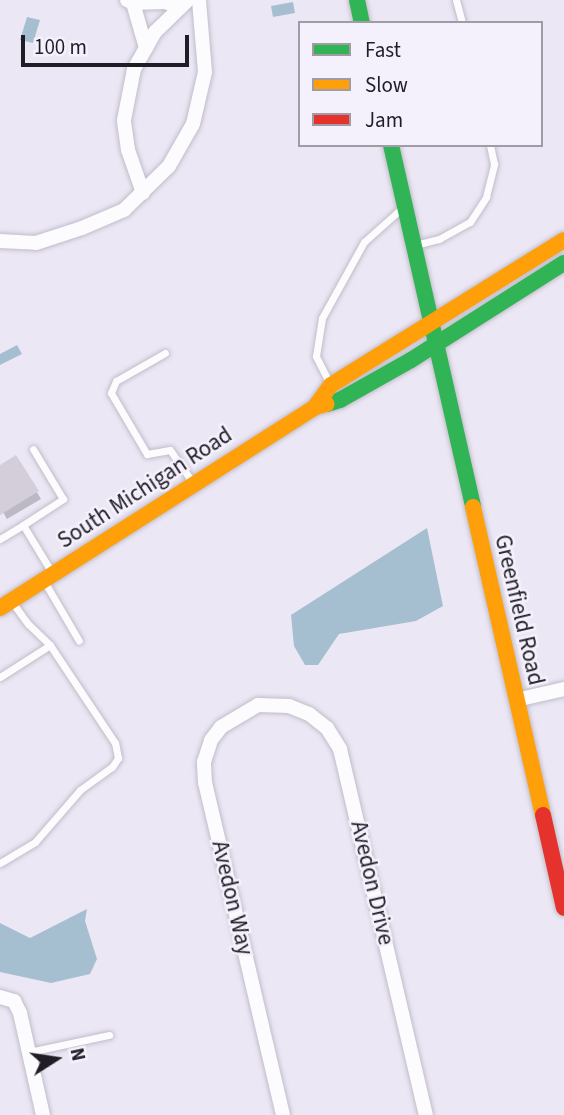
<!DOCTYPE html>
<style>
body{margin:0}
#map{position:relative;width:564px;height:1115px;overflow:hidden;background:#ece7f5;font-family:"Source Sans 3",sans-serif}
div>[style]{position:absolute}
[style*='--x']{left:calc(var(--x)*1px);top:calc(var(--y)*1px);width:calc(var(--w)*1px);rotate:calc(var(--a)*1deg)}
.water>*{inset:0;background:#a6bfd0}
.shadow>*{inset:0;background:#0003}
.building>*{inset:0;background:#d3ceda}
.roads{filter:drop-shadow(0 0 2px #c1bdc8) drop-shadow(0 0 2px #c1bdc8)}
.lane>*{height:7px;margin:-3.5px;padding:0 3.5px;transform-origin:3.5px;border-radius:3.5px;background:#fcfbfe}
.street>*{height:14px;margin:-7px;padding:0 7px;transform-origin:7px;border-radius:7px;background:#fcfbfe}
.fast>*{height:16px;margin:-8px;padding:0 8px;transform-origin:8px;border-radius:8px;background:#30b455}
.slow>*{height:16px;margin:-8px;padding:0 8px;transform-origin:8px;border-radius:8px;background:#ff9f0a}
.jam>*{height:16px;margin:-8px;padding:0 8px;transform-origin:8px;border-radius:8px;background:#e5322d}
span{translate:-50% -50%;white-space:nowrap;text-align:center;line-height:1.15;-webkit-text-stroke:5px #f5f1fc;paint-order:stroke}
.street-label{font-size:23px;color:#201d26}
.legend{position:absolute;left:298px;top:21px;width:245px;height:126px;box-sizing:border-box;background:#f5f1fc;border:2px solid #a09ca6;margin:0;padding:9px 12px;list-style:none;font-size:21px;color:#201d26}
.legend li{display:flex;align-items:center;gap:14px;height:35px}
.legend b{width:35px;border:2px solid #a09ca6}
.north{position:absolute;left:21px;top:1024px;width:70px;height:70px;-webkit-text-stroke:5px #f5f1fc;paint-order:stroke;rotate:78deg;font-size:19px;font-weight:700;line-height:28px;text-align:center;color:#201d26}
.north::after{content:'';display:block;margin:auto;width:24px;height:32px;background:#201d26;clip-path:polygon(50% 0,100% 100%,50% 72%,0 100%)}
.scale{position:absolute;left:21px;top:35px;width:168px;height:32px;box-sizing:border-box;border:4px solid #201d26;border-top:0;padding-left:9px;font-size:21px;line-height:24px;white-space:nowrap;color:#201d26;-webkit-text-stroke:5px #f5f1fc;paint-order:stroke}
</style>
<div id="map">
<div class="water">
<div style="clip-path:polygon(293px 2px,295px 13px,273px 17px,271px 6px)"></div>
<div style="clip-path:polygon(27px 17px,40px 20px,33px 43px,20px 40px)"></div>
<div style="clip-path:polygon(17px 345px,22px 354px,0 365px,0 354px)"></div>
<div style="clip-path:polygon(427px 528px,443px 606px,416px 621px,339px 634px,318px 665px,305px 665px,294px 646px,291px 615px)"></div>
<div style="clip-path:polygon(87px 909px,85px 921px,97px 959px,90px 974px,51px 983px,0 972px,0 923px,30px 938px)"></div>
</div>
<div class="shadow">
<div style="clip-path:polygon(16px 458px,41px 499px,7px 519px,0 507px,0 467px)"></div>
</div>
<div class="building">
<div style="clip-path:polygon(16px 455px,39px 491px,0 515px,0 465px)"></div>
</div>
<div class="roads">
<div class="lane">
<div style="--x:456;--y:0;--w:24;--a:75"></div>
<div style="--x:415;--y:245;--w:25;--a:-14"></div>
<div style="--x:439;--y:239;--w:35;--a:-29"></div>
<div style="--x:470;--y:222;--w:30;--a:-57"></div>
<div style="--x:486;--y:197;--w:34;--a:-76"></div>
<div style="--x:494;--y:164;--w:19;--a:-102"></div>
<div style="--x:165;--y:353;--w:56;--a:150.3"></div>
<div style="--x:116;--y:381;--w:13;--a:113"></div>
<div style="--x:111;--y:393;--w:71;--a:59.5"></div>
<div style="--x:147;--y:454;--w:23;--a:-10"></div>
<div style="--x:170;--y:450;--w:40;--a:55.1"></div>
<div style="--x:329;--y:382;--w:29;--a:-117"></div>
<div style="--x:316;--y:356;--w:38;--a:-81"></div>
<div style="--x:322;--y:318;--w:87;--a:-61.1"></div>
<div style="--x:364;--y:242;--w:51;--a:-41.8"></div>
<div style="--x:23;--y:525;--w:48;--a:-33"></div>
<div style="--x:63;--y:499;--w:58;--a:-121"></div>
<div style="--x:0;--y:539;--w:27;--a:-31"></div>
<div style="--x:23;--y:525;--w:54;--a:58.7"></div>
<div style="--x:44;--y:581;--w:69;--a:59.7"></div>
<div style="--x:0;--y:677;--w:59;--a:-32.6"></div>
<div style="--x:0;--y:863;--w:41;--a:-31"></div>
<div style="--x:35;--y:842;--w:69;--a:-49.1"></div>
<div style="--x:80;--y:790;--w:39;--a:-36"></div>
<div style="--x:112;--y:767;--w:11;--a:-56"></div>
<div style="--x:118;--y:758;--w:15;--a:-101"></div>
<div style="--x:115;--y:743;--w:118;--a:-123.6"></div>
<div style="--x:50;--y:645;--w:30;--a:-136"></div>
<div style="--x:28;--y:624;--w:27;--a:-126"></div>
<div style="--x:29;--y:1052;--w:82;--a:-12"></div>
</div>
<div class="street">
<div style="--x:127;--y:0;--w:7;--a:27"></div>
<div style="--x:133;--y:3;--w:31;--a:-2"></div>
<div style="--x:164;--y:2;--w:16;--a:14"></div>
<div style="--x:133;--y:3;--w:47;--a:73.9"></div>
<div style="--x:143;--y:193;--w:46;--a:-109.2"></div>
<div style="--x:128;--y:150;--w:30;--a:-98"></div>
<div style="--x:124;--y:120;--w:52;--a:-78.9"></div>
<div style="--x:134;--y:69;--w:43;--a:-60.4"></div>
<div style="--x:155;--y:32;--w:46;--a:-44.1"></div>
<div style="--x:0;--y:241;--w:36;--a:3"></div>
<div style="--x:36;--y:243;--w:48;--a:-18.1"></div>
<div style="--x:82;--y:228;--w:46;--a:-23.2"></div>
<div style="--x:124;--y:210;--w:63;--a:-44.4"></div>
<div style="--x:169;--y:166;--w:48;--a:-60.3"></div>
<div style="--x:193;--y:124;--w:53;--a:-77"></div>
<div style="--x:205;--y:72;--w:72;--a:-94.8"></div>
<div style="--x:516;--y:700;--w:49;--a:-12.9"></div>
<div style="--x:0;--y:997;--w:15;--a:16"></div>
<div style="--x:14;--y:1001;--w:13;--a:63"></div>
<div style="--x:20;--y:1013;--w:105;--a:77.3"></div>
<div style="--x:283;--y:1115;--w:341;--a:-103.2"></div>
<div style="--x:205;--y:783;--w:21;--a:-93"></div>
<div style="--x:204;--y:762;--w:23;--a:-72"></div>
<div style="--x:211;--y:740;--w:16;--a:-52"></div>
<div style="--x:221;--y:727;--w:43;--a:-30.7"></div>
<div style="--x:258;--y:705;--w:31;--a:2"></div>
<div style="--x:289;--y:706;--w:22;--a:22"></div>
<div style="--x:309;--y:714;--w:23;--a:38"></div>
<div style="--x:327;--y:728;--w:25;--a:58"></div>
<div style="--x:340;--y:749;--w:376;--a:76.8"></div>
</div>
<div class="fast">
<div style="--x:357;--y:0;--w:24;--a:78"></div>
<div style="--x:391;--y:145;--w:371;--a:77.2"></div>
<div style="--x:327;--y:404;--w:14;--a:-17"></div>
<div style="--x:340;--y:400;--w:81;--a:-29.4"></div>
<div style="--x:411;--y:360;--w:181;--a:-32.4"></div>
</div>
<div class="slow">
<div style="--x:315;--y:407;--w:27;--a:-54"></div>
<div style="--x:331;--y:385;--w:274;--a:-31.9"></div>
<div style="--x:473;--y:507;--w:316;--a:77.2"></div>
<div style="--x:0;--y:608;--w:374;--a:-32.5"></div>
<div style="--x:315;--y:407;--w:12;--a:-14"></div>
</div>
<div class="jam">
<div style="--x:543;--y:815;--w:95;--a:77.3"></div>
</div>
</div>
<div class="street-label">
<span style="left:145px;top:488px;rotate:-33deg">South Michigan Road</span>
<span style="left:519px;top:610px;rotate:77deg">Greenfield Road</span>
<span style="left:372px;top:883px;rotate:77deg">Avedon Drive</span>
<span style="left:232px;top:898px;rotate:77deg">Avedon Way</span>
</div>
<ul class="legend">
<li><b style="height:9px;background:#30b455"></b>Fast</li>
<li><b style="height:9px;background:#ff9f0a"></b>Slow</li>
<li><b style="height:9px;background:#e5322d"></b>Jam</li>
</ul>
<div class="north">N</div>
<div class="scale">100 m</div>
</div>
